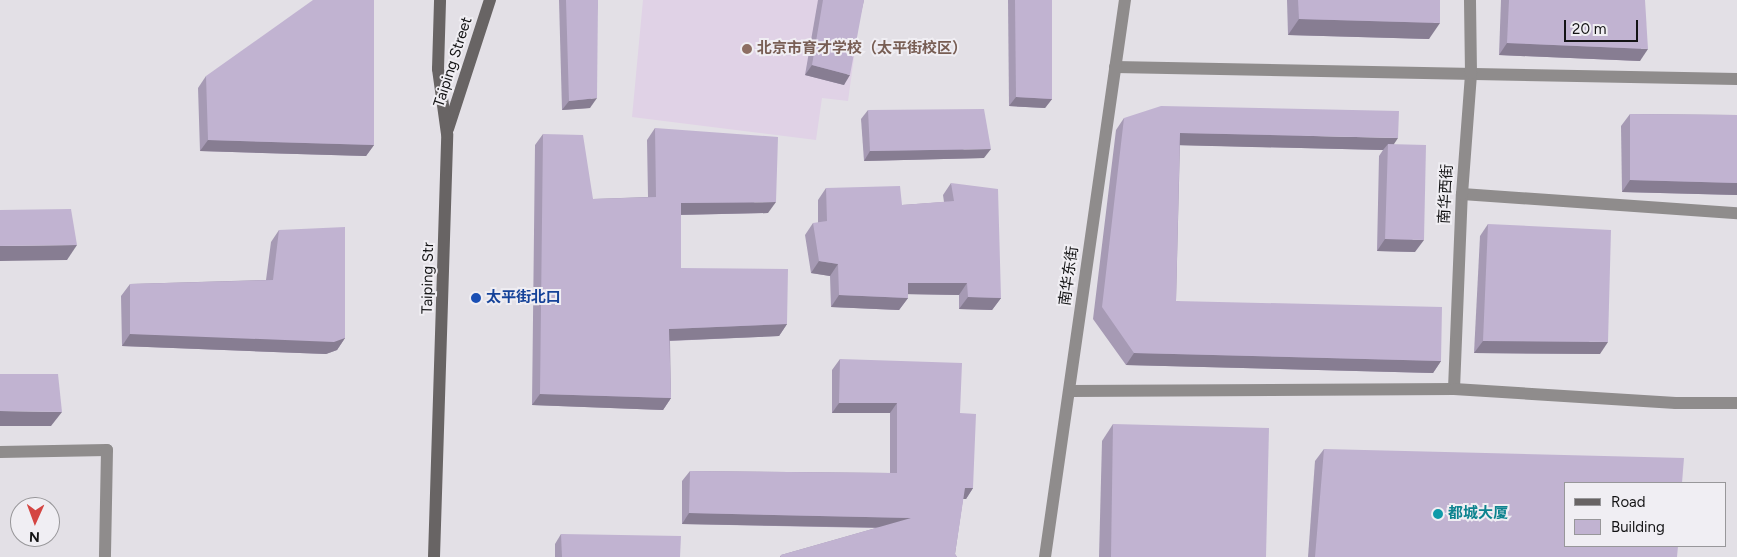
<!DOCTYPE html>
<meta charset="utf-8">
<style>
body{margin:0}
#map{position:relative;width:1737px;height:557px;overflow:hidden;background:#e3e0e6;font-family:Figtree,"Noto Sans SC",sans-serif}
div>[style]{position:absolute}
[style*='--x']{left:calc(var(--x)*1px);top:calc(var(--y)*1px);width:calc(var(--w)*1px);rotate:calc(var(--a)*1deg)}
.education>*{inset:0;background:#e0d2e6}
.minor>*{height:12px;margin:-6px;padding:0 6px;transform-origin:6px;border-radius:6px;background:#8f8c8c}
.secondary>*{height:12px;margin:-6px;padding:0 6px;transform-origin:6px;border-radius:6px;background:#686464}
.wall>*{inset:0;background:#a69ab4}
.shaded-wall>*{inset:0;background:#877d92}
.building>*{inset:0;background:#c1b3d1}
.dots>*{width:14px;height:14px;translate:-50% -50%;box-sizing:border-box;border:2px solid #f0eef3;border-radius:50%}
span{translate:-50% -50%;white-space:nowrap;text-align:center;line-height:1.15;-webkit-text-stroke:4px #f0eef3;paint-order:stroke}
.education-label{font-size:15px;color:#785e54;font-weight:700}
.left{translate:0 -50%;text-align:left}
.street-label{font-size:15px;color:#141415}
.transit-label{font-size:15px;color:#164399;font-weight:700}
.culture-label{font-size:15px;color:#0d838f;font-weight:700}
.legend{position:absolute;left:1564px;top:482px;width:162px;height:65px;box-sizing:border-box;background:#f0eef3;border:1px solid #98979a;margin:0;padding:6px 9px;list-style:none;font-size:15px;color:#141415}
.legend li{display:flex;align-items:center;gap:10px;height:25px}
.legend b{width:25px;border:1px solid #98979a}
.north{position:absolute;left:10px;top:497px;width:50px;height:50px;box-sizing:border-box;background:#f0eef3;border:1px solid #98979a;border-radius:50%;rotate:182deg;font-size:14px;font-weight:700;line-height:20px;text-align:center;color:#141415}
.north::after{content:'';display:block;margin:auto;width:18px;height:22px;background:#d44542;clip-path:polygon(50% 0,100% 100%,50% 72%,0 100%)}
.scale{position:absolute;left:1564px;top:20px;width:74px;height:22px;box-sizing:border-box;border:2px solid #141415;border-top:0;padding-left:6px;font-size:15px;line-height:18px;white-space:nowrap;color:#141415;-webkit-text-stroke:4px #f0eef3;paint-order:stroke}
</style>
<div id="map">
<div class="education">
<div style="clip-path:polygon(643px 0,862px 0,848px 101px,822px 98px,816px 140px,632px 117px)"></div>
</div>
<div class="minor">
<div style="--x:1115;--y:67;--w:622;--a:1.11"></div>
<div style="--x:1462;--y:194;--w:276;--a:4"></div>
<div style="--x:1454;--y:389;--w:195;--a:-87.7"></div>
<div style="--x:1462;--y:194;--w:121;--a:-85.7"></div>
<div style="--x:1471;--y:73;--w:73;--a:-90.8"></div>
<div style="--x:1070;--y:391;--w:384;--a:-0.3"></div>
<div style="--x:1454;--y:389;--w:222;--a:3.6"></div>
<div style="--x:1676;--y:403;--w:61;--a:0"></div>
<div style="--x:0;--y:452;--w:107;--a:-1.1"></div>
<div style="--x:107;--y:450;--w:107;--a:91.1"></div>
<div style="--x:1045;--y:557;--w:563;--a:-81.83"></div>
</div>
<div class="secondary">
<div style="--x:448;--y:129;--w:136;--a:-72"></div>
<div style="--x:434;--y:557;--w:423;--a:-88.2"></div>
<div style="--x:447;--y:134;--w:66;--a:-97.9"></div>
<div style="--x:438;--y:69;--w:69;--a:-88.3"></div>
</div>
<div class="wall">
<div style="clip-path:polygon(559px 0,598px 0,590px 108px,562px 110px)"></div>
<div style="clip-path:polygon(818px 0,864px 0,844px 85px,805px 75px)"></div>
<div style="clip-path:polygon(1008px 0,1052px 0,1052px 99px,1045px 108px,1009px 106px)"></div>
<div style="clip-path:polygon(1287px 0,1440px 0,1429px 39px,1288px 35px)"></div>
<div style="clip-path:polygon(1501px 0,1645px 0,1640px 61px,1499px 55px)"></div>
<div style="clip-path:polygon(206px 76px,374px 145px,366px 156px,200px 151px,198px 88px)"></div>
<div style="clip-path:polygon(868px 110px,984px 158px,864px 161px,861px 119px)"></div>
<div style="clip-path:polygon(1630px 114px,1737px 115px,1737px 195px,1622px 192px,1621px 126px)"></div>
<div style="clip-path:polygon(1124px 118px,1394px 144px,1415px 252px,1377px 251px,1379px 156px,1383px 150px,1180px 145px,1176px 301px,1441px 361px,1433px 373px,1126px 365px,1093px 319px,1116px 130px)"></div>
<div style="clip-path:polygon(655px 128px,768px 213px,681px 215px,681px 268px,787px 324px,779px 336px,670px 341px,671px 398px,663px 410px,532px 405px,535px 145px,543px 134px,593px 199px,648px 197px,647px 140px)"></div>
<div style="clip-path:polygon(951px 183px,1001px 298px,992px 310px,959px 309px,959px 295px,908px 294px,908px 298px,899px 310px,831px 307px,830px 276px,811px 273px,805px 235px,813px 223px,818px 223px,818px 200px,826px 188px,902px 205px,944px 202px,943px 195px)"></div>
<div style="clip-path:polygon(1488px 224px,1600px 354px,1474px 353px,1480px 236px)"></div>
<div style="clip-path:polygon(279px 230px,345px 338px,337px 350px,326px 354px,122px 346px,121px 296px,130px 284px,266px 280px,271px 242px)"></div>
<div style="clip-path:polygon(840px 359px,960px 413px,973px 488px,966px 499px,963px 499px,955px 554px,957px 557px,780px 557px,781px 555px,876px 528px,682px 524px,682px 481px,690px 471px,890px 473px,890px 413px,832px 413px,832px 370px)"></div>
<div style="clip-path:polygon(1113px 424px,1266px 557px,1099px 557px,1102px 441px)"></div>
<div style="clip-path:polygon(1324px 449px,1677px 557px,1308px 557px,1315px 461px)"></div>
<div style="clip-path:polygon(561px 534px,680px 557px,555px 557px,555px 544px)"></div>
</div>
<div class="shaded-wall">
<div style="clip-path:polygon(1299px 19px,1440px 23px,1429px 39px,1288px 35px)"></div>
<div style="clip-path:polygon(1507px 43px,1648px 49px,1640px 61px,1499px 55px)"></div>
<div style="clip-path:polygon(812px 65px,850px 75px,844px 85px,805px 75px)"></div>
<div style="clip-path:polygon(1016px 97px,1052px 99px,1045px 108px,1009px 106px)"></div>
<div style="clip-path:polygon(597px 98px,590px 108px,562px 110px,569px 101px)"></div>
<div style="clip-path:polygon(1180px 133px,1398px 138px,1390px 150px,1388px 144px,1383px 150px,1171px 145px)"></div>
<div style="clip-path:polygon(208px 140px,374px 145px,366px 156px,200px 151px)"></div>
<div style="clip-path:polygon(991px 149px,984px 158px,864px 161px,870px 151px)"></div>
<div style="clip-path:polygon(1630px 180px,1737px 183px,1737px 195px,1622px 192px)"></div>
<div style="clip-path:polygon(776px 202px,768px 213px,673px 215px,681px 203px)"></div>
<div style="clip-path:polygon(1385px 239px,1424px 240px,1415px 252px,1377px 251px)"></div>
<div style="clip-path:polygon(77px 245px,67px 260px,0 261px,0 246px)"></div>
<div style="clip-path:polygon(819px 261px,838px 264px,830px 276px,811px 273px)"></div>
<div style="clip-path:polygon(908px 283px,967px 283px,959px 295px,900px 294px)"></div>
<div style="clip-path:polygon(839px 295px,908px 298px,899px 310px,831px 307px)"></div>
<div style="clip-path:polygon(968px 297px,1001px 298px,992px 310px,959px 309px)"></div>
<div style="clip-path:polygon(787px 324px,779px 336px,661px 341px,669px 329px)"></div>
<div style="clip-path:polygon(130px 334px,345px 338px,337px 350px,326px 354px,122px 346px)"></div>
<div style="clip-path:polygon(1483px 341px,1608px 342px,1600px 354px,1474px 353px)"></div>
<div style="clip-path:polygon(1134px 353px,1441px 361px,1433px 373px,1126px 365px)"></div>
<div style="clip-path:polygon(540px 394px,671px 398px,663px 410px,532px 405px)"></div>
<div style="clip-path:polygon(839px 403px,897px 403px,890px 413px,832px 413px)"></div>
<div style="clip-path:polygon(0 411px,62px 412px,51px 426px,0 426px)"></div>
<div style="clip-path:polygon(965px 488px,973px 488px,966px 499px,957px 499px)"></div>
<div style="clip-path:polygon(689px 513px,911px 518px,903px 528px,682px 524px)"></div>
</div>
<div class="building">
<div style="clip-path:polygon(313px 0,374px 0,374px 145px,208px 140px,206px 76px)"></div>
<div style="clip-path:polygon(566px 0,598px 0,597px 98px,569px 101px)"></div>
<div style="clip-path:polygon(823px 0,864px 0,850px 75px,812px 65px)"></div>
<div style="clip-path:polygon(1015px 0,1052px 0,1052px 99px,1016px 97px)"></div>
<div style="clip-path:polygon(1298px 0,1440px 0,1440px 23px,1299px 19px)"></div>
<div style="clip-path:polygon(1509px 0,1645px 0,1648px 49px,1507px 43px)"></div>
<div style="clip-path:polygon(1161px 106px,1399px 111px,1398px 138px,1180px 133px,1176px 301px,1442px 307px,1441px 361px,1134px 353px,1102px 307px,1124px 118px)"></div>
<div style="clip-path:polygon(984px 109px,991px 149px,870px 151px,868px 110px)"></div>
<div style="clip-path:polygon(1630px 114px,1737px 115px,1737px 183px,1630px 180px)"></div>
<div style="clip-path:polygon(655px 128px,778px 137px,776px 202px,681px 203px,681px 268px,788px 269px,787px 324px,669px 329px,671px 398px,540px 394px,543px 134px,583px 135px,593px 199px,656px 197px)"></div>
<div style="clip-path:polygon(1388px 144px,1426px 145px,1424px 240px,1385px 239px)"></div>
<div style="clip-path:polygon(951px 183px,998px 189px,1001px 298px,968px 297px,967px 283px,908px 283px,908px 298px,839px 295px,838px 264px,819px 261px,813px 223px,827px 221px,826px 188px,900px 186px,902px 205px,954px 201px)"></div>
<div style="clip-path:polygon(71px 209px,77px 245px,0 246px,0 210px)"></div>
<div style="clip-path:polygon(1488px 224px,1611px 230px,1608px 342px,1483px 341px)"></div>
<div style="clip-path:polygon(345px 227px,345px 338px,334px 342px,130px 334px,130px 284px,273px 280px,279px 230px)"></div>
<div style="clip-path:polygon(840px 359px,962px 363px,960px 413px,976px 414px,973px 488px,965px 488px,955px 554px,957px 557px,781px 557px,781px 555px,911px 518px,689px 513px,690px 471px,897px 473px,897px 403px,839px 403px)"></div>
<div style="clip-path:polygon(0 374px,58px 374px,62px 412px,0 411px)"></div>
<div style="clip-path:polygon(1113px 424px,1269px 428px,1266px 557px,1111px 557px)"></div>
<div style="clip-path:polygon(1324px 449px,1684px 458px,1682px 483px,1566px 483px,1566px 546px,1678px 546px,1677px 557px,1315px 557px)"></div>
<div style="clip-path:polygon(561px 534px,681px 536px,680px 557px,562px 557px)"></div>
</div>
<div class="dots">
<div style="left:747px;top:49px;background:#8d6e63"></div>
<div style="left:476px;top:298px;background:#1a4fb4"></div>
<div style="left:1438px;top:514px;background:#0f9aa8"></div>
</div>
<div class="education-label">
<span class="left" style="left:757px;top:49px">北京市育才学校（太平街校区）</span>
</div>
<div class="street-label">
<span style="left:453px;top:62px;rotate:-72deg">Taiping Street</span>
<span style="left:1446px;top:194px;rotate:-87deg">南华西街</span>
<span style="left:1069px;top:276px;rotate:-82deg">南华东街</span>
<span style="left:428px;top:278px;rotate:-89deg">Taiping Str</span>
</div>
<div class="transit-label">
<span class="left" style="left:486px;top:298px">太平街北口</span>
</div>
<div class="culture-label">
<span class="left" style="left:1448px;top:514px">都城大厦</span>
</div>
<ul class="legend">
<li><b style="height:6px;background:#686464"></b>Road</li>
<li><b style="height:14px;background:#c1b3d1"></b>Building</li>
</ul>
<div class="north">N</div>
<div class="scale">20 m</div>
</div>
